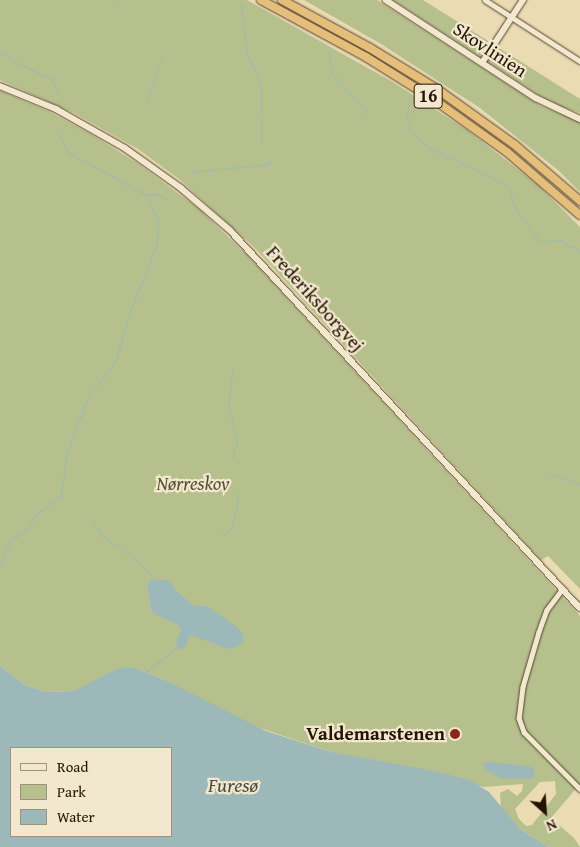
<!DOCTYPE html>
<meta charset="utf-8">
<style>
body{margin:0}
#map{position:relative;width:580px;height:847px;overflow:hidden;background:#eadbb3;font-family:"Gentium Book Plus",serif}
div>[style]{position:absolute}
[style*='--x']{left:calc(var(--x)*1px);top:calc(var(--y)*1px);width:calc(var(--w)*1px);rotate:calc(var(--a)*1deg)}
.green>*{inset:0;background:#b6c08c}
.water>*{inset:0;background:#9db8b8}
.stream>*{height:1px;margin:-0.5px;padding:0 0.5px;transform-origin:0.5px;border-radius:0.5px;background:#9db8b8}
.roads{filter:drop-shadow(0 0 1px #564430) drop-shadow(0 0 1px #564430)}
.minor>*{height:4.5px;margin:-2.25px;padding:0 2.25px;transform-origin:2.25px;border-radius:2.25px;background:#f1e8ce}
.tertiary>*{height:5.5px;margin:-2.75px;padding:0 2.75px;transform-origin:2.75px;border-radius:2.75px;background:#f1e8ce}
.motorway>*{height:8px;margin:-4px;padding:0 4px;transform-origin:4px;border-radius:4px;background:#e5be7a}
.dots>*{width:14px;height:14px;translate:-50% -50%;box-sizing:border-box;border:2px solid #f1e8ce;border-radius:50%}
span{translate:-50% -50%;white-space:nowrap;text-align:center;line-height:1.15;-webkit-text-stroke:4.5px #f1e8ce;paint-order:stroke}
.shield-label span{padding:1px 4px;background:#f1e8ce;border:1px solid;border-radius:4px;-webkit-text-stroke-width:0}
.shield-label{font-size:18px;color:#251204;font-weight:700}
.street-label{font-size:19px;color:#251204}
.park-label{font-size:19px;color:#584f34;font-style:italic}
.poi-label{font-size:19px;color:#251204;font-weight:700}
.right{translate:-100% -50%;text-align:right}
.water-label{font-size:20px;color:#4f4c43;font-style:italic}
.legend{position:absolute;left:10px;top:747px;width:162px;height:90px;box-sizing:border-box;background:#f1e8ce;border:1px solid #9f927d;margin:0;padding:6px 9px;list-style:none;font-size:15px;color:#251204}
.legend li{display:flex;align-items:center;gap:10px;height:25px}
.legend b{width:25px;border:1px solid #9f927d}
.north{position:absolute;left:520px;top:787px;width:50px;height:50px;-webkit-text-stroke:4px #f1e8ce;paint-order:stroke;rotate:154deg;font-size:14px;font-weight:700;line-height:20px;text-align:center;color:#251204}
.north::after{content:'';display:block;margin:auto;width:18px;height:22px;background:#251204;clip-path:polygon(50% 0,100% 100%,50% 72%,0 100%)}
</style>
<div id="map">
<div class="green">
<div style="clip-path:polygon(0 0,247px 0,391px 81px,467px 130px,538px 185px,580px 227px,580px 589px,548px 556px,541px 560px,255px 248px,179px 179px,138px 149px,74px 113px,0 80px)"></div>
<div style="clip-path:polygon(304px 0,377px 0,541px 106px,580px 122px,580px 192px,559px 171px,480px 108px,381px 44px)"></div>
<div style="clip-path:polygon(393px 0,423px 0,580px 99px,580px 113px,560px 106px,537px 94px)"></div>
<div style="clip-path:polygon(evenodd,0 91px,48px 111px,94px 136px,140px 165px,199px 209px,248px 256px,580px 616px,580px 784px,551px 818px,574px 838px,580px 847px,548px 847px,520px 829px,510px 819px,501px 808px,500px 793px,508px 789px,517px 796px,522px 791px,523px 784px,484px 787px,331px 752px,245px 723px,163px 679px,135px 668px,74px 691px,46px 692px,25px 685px,0 666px,0 91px,555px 781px,556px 794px,532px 825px,526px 826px,519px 819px,515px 809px,540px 782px,555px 781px)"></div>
</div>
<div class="water">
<div style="clip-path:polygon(160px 579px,170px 581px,175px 590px,194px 606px,207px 606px,236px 626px,244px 635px,243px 643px,232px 649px,225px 648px,191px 635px,188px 639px,187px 645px,183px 649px,177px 648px,176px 642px,181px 630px,177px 624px,154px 614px,151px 609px,147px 585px,151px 581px)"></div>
<div style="clip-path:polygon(evenodd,0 666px,25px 685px,46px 692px,74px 691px,112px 671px,124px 667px,135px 668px,163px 679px,266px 731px,331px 752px,434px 771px,470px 780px,489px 792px,520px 829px,548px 847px,0 847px,0 666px,11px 748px,171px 748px,171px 836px,11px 836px,11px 748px)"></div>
<div style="clip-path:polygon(491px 762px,532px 767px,535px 773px,532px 779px,500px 778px,485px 769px,482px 763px)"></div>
</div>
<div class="stream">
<div style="--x:110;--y:0;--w:10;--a:45"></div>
<div style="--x:241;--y:4;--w:49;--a:83"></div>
<div style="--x:247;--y:53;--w:35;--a:66"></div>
<div style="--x:261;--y:85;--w:29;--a:90"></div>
<div style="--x:329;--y:51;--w:23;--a:83"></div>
<div style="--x:332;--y:74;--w:37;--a:46"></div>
<div style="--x:358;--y:101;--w:17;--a:54"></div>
<div style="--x:0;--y:52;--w:22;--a:32"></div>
<div style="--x:19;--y:64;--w:35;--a:24"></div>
<div style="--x:51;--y:78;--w:14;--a:65"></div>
<div style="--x:409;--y:99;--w:16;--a:97"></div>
<div style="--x:407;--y:115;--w:16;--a:76"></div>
<div style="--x:411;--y:131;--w:21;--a:45"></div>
<div style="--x:426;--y:146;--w:91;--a:26"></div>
<div style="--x:508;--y:186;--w:25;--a:72"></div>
<div style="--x:516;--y:210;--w:40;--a:53"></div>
<div style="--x:540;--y:242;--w:20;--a:-6"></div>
<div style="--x:560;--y:240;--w:10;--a:37"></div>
<div style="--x:568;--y:246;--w:6;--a:9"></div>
<div style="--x:574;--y:247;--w:8;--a:45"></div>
<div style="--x:147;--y:100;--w:45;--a:-70.3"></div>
<div style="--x:58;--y:133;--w:23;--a:61"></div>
<div style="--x:69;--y:153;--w:89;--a:28.3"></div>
<div style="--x:261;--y:142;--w:23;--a:-90"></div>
<div style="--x:192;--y:172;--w:78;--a:-5.9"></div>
<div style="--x:270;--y:164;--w:5;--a:-68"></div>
<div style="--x:232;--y:458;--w:17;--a:-73"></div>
<div style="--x:237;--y:442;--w:40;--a:-103"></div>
<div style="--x:228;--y:403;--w:36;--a:-82"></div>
<div style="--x:549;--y:474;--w:33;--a:18"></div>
<div style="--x:92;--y:520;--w:17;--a:59"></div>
<div style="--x:101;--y:535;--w:17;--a:36"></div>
<div style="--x:115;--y:545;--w:4;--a:0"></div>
<div style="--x:119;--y:545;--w:44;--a:43.2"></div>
<div style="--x:151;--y:575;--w:5;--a:68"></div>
<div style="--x:222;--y:535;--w:11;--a:-34"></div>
<div style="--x:231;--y:529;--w:29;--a:-76"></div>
<div style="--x:238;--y:501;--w:8;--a:-104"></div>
<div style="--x:0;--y:566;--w:26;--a:-67"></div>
<div style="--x:10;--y:542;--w:22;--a:-39"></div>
<div style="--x:27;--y:528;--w:16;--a:-55"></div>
<div style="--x:36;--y:515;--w:32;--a:-39"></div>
<div style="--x:61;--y:495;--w:37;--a:-82"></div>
<div style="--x:66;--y:458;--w:24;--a:-73"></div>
<div style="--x:73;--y:435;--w:48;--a:-67.8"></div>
<div style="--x:91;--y:391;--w:27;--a:-48"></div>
<div style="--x:109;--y:371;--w:14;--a:-60"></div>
<div style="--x:116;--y:359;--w:49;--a:-73.4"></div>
<div style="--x:130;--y:312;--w:74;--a:-68.6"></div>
<div style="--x:157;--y:243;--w:21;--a:-87"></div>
<div style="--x:158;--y:222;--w:29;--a:-112"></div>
<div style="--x:147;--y:195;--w:11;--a:-5"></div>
<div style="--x:158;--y:194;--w:11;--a:34"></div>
<div style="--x:145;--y:672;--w:40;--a:-37"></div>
</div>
<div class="roads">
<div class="minor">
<div style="--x:485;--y:0;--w:113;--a:32.7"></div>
<div style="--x:563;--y:589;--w:26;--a:127"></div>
<div style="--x:547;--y:610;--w:23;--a:110"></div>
<div style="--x:539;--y:632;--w:57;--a:106.2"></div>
<div style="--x:523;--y:687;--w:31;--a:97"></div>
<div style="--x:519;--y:718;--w:15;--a:70"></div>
<div style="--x:524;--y:732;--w:80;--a:45.5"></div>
</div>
<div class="tertiary">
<div style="--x:386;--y:0;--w:179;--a:33.2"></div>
<div style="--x:536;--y:98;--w:49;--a:25.5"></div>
<div style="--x:482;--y:63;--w:75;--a:-56.9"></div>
<div style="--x:0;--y:86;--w:61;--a:22.3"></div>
<div style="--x:56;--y:109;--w:79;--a:29.5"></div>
<div style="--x:125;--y:148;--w:69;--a:35.5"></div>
<div style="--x:181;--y:188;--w:65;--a:40.6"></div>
<div style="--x:230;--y:230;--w:515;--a:47.2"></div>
</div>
<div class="motorway">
<div style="--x:261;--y:0;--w:119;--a:28.5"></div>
<div style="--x:366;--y:57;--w:79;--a:32.1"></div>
<div style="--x:433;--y:99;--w:91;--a:35.6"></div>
<div style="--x:507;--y:152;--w:96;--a:40.8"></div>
<div style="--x:282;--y:0;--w:100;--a:28.6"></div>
<div style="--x:370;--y:48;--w:79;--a:31.5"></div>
<div style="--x:437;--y:89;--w:96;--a:35.7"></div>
<div style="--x:515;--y:145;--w:86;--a:40.7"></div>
</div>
</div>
<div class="dots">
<div style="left:455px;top:734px;background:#8f2418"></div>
</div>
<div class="shield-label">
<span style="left:428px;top:96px">16</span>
</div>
<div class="street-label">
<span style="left:490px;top:50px;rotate:33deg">Skovlinien</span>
<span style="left:315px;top:299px;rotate:48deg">Frederiksborgvej</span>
</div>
<div class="park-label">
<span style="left:193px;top:484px">Nørreskov</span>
</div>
<div class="poi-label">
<span class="right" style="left:445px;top:734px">Valdemarstenen</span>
</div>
<div class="water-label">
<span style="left:233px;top:784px">Furesø</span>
</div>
<ul class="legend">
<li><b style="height:6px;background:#f1e8ce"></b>Road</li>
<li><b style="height:14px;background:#b6c08c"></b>Park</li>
<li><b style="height:14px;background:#9db8b8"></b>Water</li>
</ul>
<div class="north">N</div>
</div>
